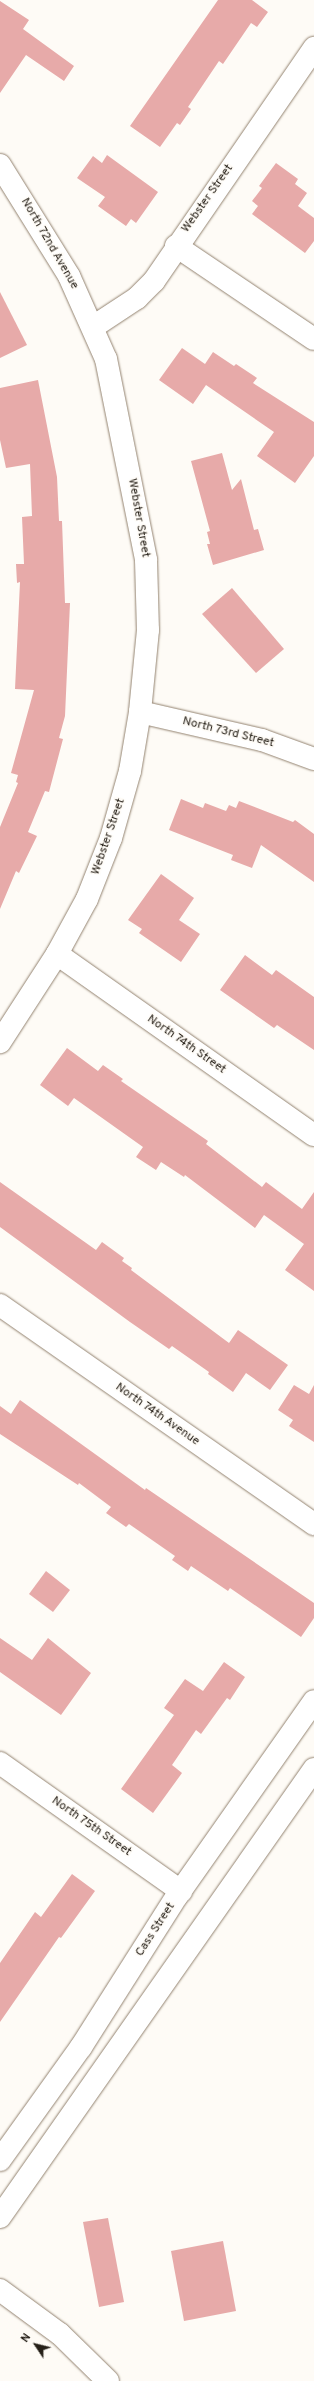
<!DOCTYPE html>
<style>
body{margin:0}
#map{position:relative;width:314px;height:2381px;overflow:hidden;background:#fefbf6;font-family:Overpass,sans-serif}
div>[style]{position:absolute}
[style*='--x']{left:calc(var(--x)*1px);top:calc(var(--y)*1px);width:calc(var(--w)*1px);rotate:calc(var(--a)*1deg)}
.building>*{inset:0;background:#e7aaa9}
.roads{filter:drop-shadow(0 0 1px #938370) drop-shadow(0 0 1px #938370)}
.minor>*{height:22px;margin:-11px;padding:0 11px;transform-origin:11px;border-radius:11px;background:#fff}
.tertiary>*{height:22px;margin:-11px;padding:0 11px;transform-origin:11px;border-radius:11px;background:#fff}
.secondary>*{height:22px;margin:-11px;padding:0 11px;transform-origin:11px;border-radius:11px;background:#fff}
span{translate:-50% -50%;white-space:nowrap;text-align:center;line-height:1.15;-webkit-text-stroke:3px #fefbf6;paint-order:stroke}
.street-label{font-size:12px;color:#251f17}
.north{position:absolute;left:16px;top:2325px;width:40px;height:40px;-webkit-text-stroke:3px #fefbf6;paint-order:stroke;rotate:305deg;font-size:11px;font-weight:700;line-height:16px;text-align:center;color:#251f17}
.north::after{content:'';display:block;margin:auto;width:14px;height:18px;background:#251f17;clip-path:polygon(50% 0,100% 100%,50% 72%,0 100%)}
</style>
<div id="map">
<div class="building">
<div style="clip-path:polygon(218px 0,252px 0,268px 12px,257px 27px,251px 23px,223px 64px,219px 61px,188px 107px,191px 109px,180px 125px,177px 123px,160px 147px,130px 126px)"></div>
<div style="clip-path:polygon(0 1px,29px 20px,23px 29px,74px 66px,64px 81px,26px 55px,0 93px)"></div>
<div style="clip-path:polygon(107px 155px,158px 192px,136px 223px,131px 219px,126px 226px,98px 206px,105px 197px,77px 178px,93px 156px,102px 163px)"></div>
<div style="clip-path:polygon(276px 163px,298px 179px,295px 184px,307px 193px,298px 206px,314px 218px,314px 241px,305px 253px,252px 214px,258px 206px,252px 201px,262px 188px,259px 186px)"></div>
<div style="clip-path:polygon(0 292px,27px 345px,0 358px)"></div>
<div style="clip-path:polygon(182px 348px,205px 364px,213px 352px,234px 366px,236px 364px,257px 378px,253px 383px,314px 422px,314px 456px,295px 483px,257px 456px,274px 432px,206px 385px,193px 404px,159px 380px)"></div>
<div style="clip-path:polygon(38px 380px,57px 477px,59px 521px,62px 521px,65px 603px,70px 603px,65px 716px,59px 738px,63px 739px,49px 792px,45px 791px,28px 832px,37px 836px,19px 873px,16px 871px,0 909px,0 827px,18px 783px,16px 782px,18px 775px,11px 773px,34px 690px,15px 689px,20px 582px,17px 583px,16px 564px,24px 564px,22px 517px,32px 516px,30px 464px,6px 468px,0 440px,0 388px)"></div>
<div style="clip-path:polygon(222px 453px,232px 490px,241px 479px,254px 530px,258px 529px,264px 550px,213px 565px,207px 544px,210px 544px,207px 532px,210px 531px,191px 461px)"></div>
<div style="clip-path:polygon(232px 588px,284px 649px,256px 673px,202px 614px)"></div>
<div style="clip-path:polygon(181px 799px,203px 808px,205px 803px,226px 811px,229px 805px,236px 808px,239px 801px,293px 822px,295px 820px,314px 834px,314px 882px,261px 845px,252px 868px,231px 860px,233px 855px,169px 830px)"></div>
<div style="clip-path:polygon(161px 874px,194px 898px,179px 920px,200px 934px,181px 962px,139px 933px,142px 929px,128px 920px)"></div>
<div style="clip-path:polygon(245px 955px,272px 975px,276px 970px,314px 997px,314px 1050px,277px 1025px,274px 1028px,220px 990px)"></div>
<div style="clip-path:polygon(67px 1048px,98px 1071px,103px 1065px,123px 1079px,121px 1081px,208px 1141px,206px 1144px,262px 1187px,266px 1182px,302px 1209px,314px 1192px,314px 1291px,285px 1270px,304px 1244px,264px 1215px,255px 1228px,185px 1175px,184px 1177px,161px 1162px,156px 1170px,136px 1157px,143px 1147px,74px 1098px,68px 1106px,40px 1085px)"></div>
<div style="clip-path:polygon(0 1182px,96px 1250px,102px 1242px,124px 1258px,122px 1261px,132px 1268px,131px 1270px,229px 1343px,238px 1330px,288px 1365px,270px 1390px,246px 1373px,233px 1392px,208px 1374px,209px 1372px,172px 1346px,169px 1349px,130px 1322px,0 1227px)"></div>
<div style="clip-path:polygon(294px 1385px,309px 1394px,314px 1385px,314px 1442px,289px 1426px,293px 1420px,278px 1410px)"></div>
<div style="clip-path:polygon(20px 1400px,145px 1490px,146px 1488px,314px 1603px,314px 1618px,301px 1637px,230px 1588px,228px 1591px,191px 1566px,188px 1571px,172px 1560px,175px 1556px,129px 1524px,126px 1527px,106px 1513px,111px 1507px,79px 1483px,78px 1485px,0 1434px,0 1406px,11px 1414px)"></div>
<div style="clip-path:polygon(46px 1571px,70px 1590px,53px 1612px,29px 1594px)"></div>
<div style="clip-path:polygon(0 1638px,32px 1660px,48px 1638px,91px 1673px,61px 1715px,0 1672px)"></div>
<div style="clip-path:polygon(224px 1662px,245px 1677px,230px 1700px,227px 1698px,201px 1734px,196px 1730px,172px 1765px,182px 1773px,153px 1813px,121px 1789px,174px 1715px,164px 1708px,185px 1679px,203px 1691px)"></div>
<div style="clip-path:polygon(72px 1874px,95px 1891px,61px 1938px,59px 1937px,0 2022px,0 1963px,35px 1912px,41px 1917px)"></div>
<div style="clip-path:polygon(108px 2218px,124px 2302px,99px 2307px,83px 2222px)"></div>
<div style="clip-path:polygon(223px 2241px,236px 2311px,184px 2321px,171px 2251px)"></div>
</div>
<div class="roads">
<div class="minor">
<div style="--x:0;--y:165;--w:131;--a:58.1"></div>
<div style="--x:69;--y:276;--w:91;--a:66"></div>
<div style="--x:106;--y:359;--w:205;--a:78.7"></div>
<div style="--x:146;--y:560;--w:70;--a:88.4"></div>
<div style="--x:148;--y:630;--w:82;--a:95.6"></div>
<div style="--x:140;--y:712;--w:60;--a:99.6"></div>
<div style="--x:130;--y:771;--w:70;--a:105.8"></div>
<div style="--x:111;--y:838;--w:66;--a:111.5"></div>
<div style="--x:87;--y:899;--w:63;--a:118.6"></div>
<div style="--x:57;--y:954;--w:105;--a:122.9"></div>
<div style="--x:176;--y:246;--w:166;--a:34"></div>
<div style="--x:93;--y:327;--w:53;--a:-33.4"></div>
<div style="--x:137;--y:298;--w:24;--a:-45"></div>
<div style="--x:154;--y:281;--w:283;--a:-55.5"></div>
<div style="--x:140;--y:712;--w:125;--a:12.9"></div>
<div style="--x:262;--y:740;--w:55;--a:20.1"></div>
<div style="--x:57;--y:954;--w:314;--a:35.2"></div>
<div style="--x:0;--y:1305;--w:383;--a:34.9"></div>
<div style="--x:0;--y:1763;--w:222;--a:35.3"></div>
</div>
<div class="tertiary">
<div style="--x:0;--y:2290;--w:74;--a:36.3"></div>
<div style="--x:60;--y:2334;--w:67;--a:44.4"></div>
</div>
<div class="secondary">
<div style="--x:0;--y:2160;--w:139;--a:-54.4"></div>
<div style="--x:81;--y:2047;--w:179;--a:-57.6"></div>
<div style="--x:177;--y:1896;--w:238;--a:-54.9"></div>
<div style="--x:0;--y:2217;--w:547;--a:-54.97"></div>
</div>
</div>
<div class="street-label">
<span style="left:208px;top:199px;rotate:-55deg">Webster Street</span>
<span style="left:49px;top:244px;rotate:60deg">North 72nd Avenue</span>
<span style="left:138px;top:518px;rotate:80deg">Webster Street</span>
<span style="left:228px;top:733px;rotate:14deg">North 73rd Street</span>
<span style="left:109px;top:837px;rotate:-71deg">Webster Street</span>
<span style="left:186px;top:1045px;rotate:35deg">North 74th Street</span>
<span style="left:157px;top:1415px;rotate:35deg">North 74th Avenue</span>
<span style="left:91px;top:1827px;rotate:35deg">North 75th Street</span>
<span style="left:156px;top:1930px;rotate:-57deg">Cass Street</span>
</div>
<div class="north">N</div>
</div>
